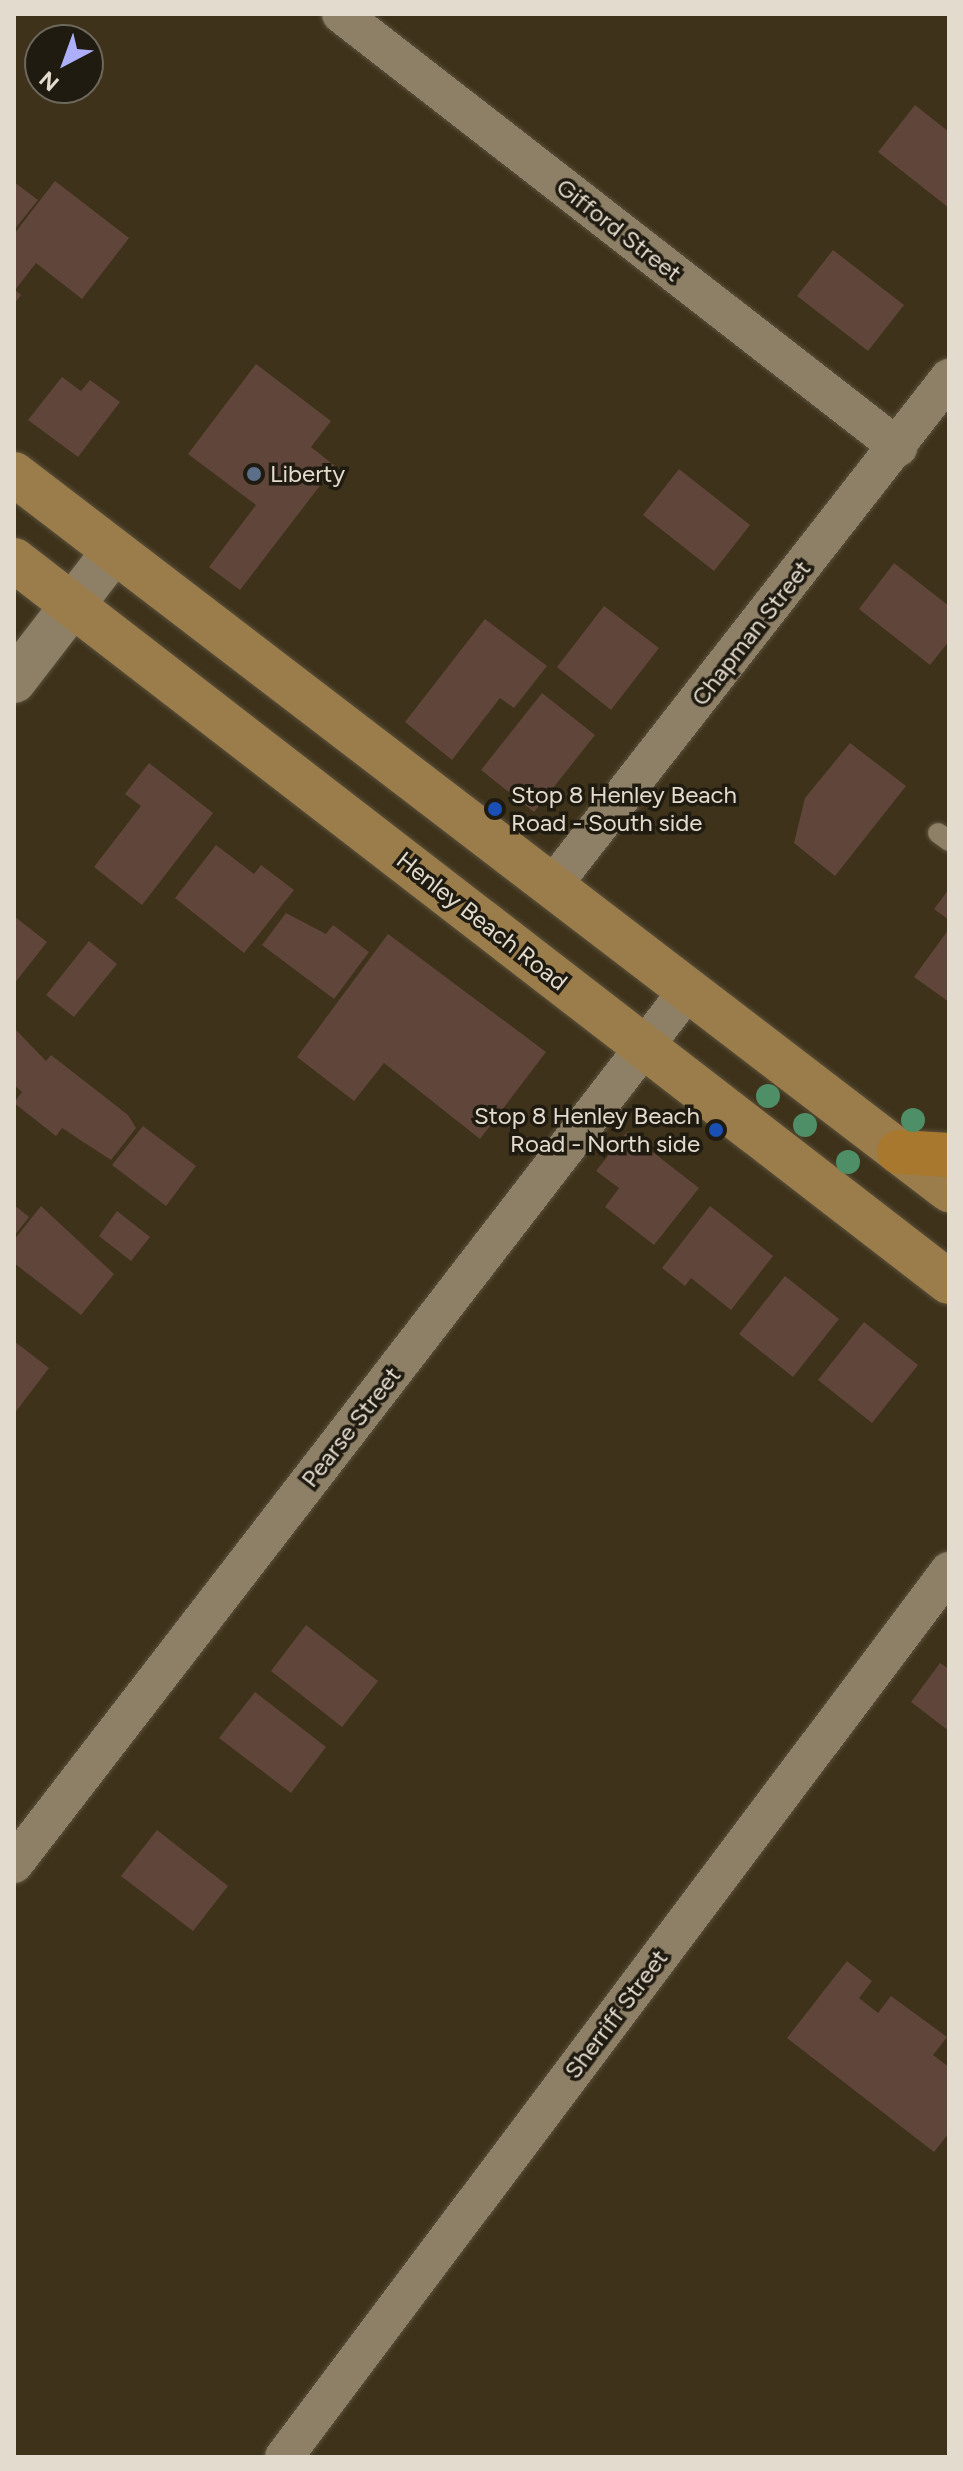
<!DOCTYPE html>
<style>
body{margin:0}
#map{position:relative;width:963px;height:2471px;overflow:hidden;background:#3e321a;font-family:Figtree,sans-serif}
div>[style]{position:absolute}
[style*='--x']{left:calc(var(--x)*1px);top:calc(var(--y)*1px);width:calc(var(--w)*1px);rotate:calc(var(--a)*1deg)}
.building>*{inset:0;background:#60453a}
.roads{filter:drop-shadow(0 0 2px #5a503c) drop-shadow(0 0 2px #5a503c)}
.service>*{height:20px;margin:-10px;padding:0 10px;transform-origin:10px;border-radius:10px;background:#8e8066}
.minor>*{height:38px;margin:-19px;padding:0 19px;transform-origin:19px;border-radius:19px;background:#8e8066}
.tertiary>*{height:44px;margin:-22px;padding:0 22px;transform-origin:22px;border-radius:22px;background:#8e8066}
.secondary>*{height:44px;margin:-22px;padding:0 22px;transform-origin:22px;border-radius:22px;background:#9b7c4b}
.primary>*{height:44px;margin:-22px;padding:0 22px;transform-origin:22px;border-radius:22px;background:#a8782f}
.trees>*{width:24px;height:24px;margin:-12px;border-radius:50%;background:#4e8f67}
.dots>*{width:22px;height:22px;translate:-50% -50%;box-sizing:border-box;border:4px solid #201b11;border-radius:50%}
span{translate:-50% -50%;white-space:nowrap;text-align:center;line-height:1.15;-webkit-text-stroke:7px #201b11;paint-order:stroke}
.street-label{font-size:24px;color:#e3dbcd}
.poi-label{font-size:24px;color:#e3dbcd}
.left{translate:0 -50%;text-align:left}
.right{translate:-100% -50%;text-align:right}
.frame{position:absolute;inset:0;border:16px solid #e3dbcd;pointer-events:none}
.north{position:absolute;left:24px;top:24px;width:80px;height:80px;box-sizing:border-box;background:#201b11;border:2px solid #6e685c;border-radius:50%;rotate:221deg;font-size:22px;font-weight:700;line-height:32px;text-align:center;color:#e3dbcd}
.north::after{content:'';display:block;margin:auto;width:28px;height:36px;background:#adaffb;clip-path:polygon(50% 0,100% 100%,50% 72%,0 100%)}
</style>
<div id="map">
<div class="building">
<div style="clip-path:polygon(915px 105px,949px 132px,949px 208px,878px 152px)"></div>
<div style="clip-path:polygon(55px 181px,129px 238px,82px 299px,36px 263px,15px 290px,21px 295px,14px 304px,14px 234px)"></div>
<div style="clip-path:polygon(14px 182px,38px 200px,14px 230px)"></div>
<div style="clip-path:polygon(833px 250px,904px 305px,868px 351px,797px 296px)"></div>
<div style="clip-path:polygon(256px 364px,331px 421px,311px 447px,335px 466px,240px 590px,209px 567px,256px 505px,188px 454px)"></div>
<div style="clip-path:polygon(62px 377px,81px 391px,90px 380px,120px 402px,78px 457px,28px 420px)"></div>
<div style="clip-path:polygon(679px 469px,750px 525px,714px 571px,643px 515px)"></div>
<div style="clip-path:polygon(894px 563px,949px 606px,949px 641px,930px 665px,859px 609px)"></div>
<div style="clip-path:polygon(604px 606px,659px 648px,611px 710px,557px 667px)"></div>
<div style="clip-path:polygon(485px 619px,547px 666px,514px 708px,500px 698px,452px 760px,405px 722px)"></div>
<div style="clip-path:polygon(542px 693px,595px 735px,534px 812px,481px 770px)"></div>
<div style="clip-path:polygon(850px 743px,906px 786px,835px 876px,794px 843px,805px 798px)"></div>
<div style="clip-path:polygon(149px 763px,213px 813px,142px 905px,94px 867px,141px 806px,125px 794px)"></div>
<div style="clip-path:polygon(216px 845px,254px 874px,261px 865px,294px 890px,244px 953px,175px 898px)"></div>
<div style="clip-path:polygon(949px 889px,949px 920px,934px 909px)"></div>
<div style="clip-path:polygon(286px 913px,326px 934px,333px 925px,369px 952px,334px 999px,262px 945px)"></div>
<div style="clip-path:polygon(14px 916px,47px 942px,14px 984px)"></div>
<div style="clip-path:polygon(949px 929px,949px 1002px,914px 977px)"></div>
<div style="clip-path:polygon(388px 934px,546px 1052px,480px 1139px,384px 1063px,354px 1101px,297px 1057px)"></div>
<div style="clip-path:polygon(89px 941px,117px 964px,74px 1017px,46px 995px)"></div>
<div style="clip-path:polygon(14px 1028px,46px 1061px,51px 1055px,128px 1115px,136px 1128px,111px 1160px,62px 1128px,56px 1136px,14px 1103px,22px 1092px,14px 1085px)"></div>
<div style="clip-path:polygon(143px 1126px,196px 1166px,166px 1206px,112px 1165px)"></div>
<div style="clip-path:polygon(627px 1132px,699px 1188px,654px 1245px,605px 1207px,619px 1188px,596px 1171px)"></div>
<div style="clip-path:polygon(14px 1205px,29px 1217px,14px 1236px)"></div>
<div style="clip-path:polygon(41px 1206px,114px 1274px,81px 1315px,14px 1263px,14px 1240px)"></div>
<div style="clip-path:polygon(710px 1206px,773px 1256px,731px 1310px,691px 1278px,685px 1286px,662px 1268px)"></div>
<div style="clip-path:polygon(117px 1211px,150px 1237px,131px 1261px,99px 1236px)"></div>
<div style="clip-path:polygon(785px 1276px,839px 1319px,793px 1377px,739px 1334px)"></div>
<div style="clip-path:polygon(864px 1322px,918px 1365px,872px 1423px,818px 1380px)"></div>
<div style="clip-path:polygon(14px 1341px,49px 1368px,14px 1414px)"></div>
<div style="clip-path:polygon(306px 1625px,378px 1681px,342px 1727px,271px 1671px)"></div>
<div style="clip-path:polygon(940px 1663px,949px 1669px,949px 1731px,911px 1702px)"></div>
<div style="clip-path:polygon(255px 1692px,326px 1747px,291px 1793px,219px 1738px)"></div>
<div style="clip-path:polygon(157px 1830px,228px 1886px,193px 1931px,121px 1876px)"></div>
<div style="clip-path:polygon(847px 1961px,872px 1981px,859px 1998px,878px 2013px,891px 1996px,947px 2037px,933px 2055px,949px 2067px,949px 2133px,934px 2152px,787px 2038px)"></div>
</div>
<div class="roads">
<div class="service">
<div style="--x:938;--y:833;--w:14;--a:36"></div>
</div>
<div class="minor">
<div style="--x:341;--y:14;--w:706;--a:37.86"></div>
<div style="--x:552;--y:886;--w:645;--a:-51.99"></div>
<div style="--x:14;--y:1864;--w:1104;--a:-52.36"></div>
<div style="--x:284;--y:2457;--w:1108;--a:-53.11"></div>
</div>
<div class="tertiary">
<div style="--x:14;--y:681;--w:164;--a:-52.4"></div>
</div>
<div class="secondary">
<div style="--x:14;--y:474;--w:1178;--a:37.44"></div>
<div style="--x:14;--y:560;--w:1181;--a:37.68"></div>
</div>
<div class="primary">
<div style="--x:899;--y:1152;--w:50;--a:3.4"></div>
</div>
</div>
<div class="trees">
<div style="left:768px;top:1096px"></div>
<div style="left:913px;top:1120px"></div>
<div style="left:805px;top:1125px"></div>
<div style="left:848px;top:1162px"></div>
</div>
<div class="dots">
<div style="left:254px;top:474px;background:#5c6f8a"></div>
<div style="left:495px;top:809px;background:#1a4fb4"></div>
<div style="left:716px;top:1130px;background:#1a4fb4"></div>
</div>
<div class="street-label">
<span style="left:619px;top:230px;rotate:38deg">Gifford Street</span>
<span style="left:751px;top:633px;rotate:-52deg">Chapman Street</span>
<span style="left:482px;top:921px;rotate:38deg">Henley Beach Road</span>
<span style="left:351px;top:1427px;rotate:-52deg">Pearse Street</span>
<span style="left:616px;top:2014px;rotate:-53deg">Sherriff Street</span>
</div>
<div class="poi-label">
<span class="left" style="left:270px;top:474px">Liberty</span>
<span class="left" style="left:511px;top:809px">Stop 8 Henley Beach<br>Road - South side</span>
<span class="right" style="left:700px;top:1130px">Stop 8 Henley Beach<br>Road - North side</span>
</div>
<div class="frame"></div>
<div class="north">N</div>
</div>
